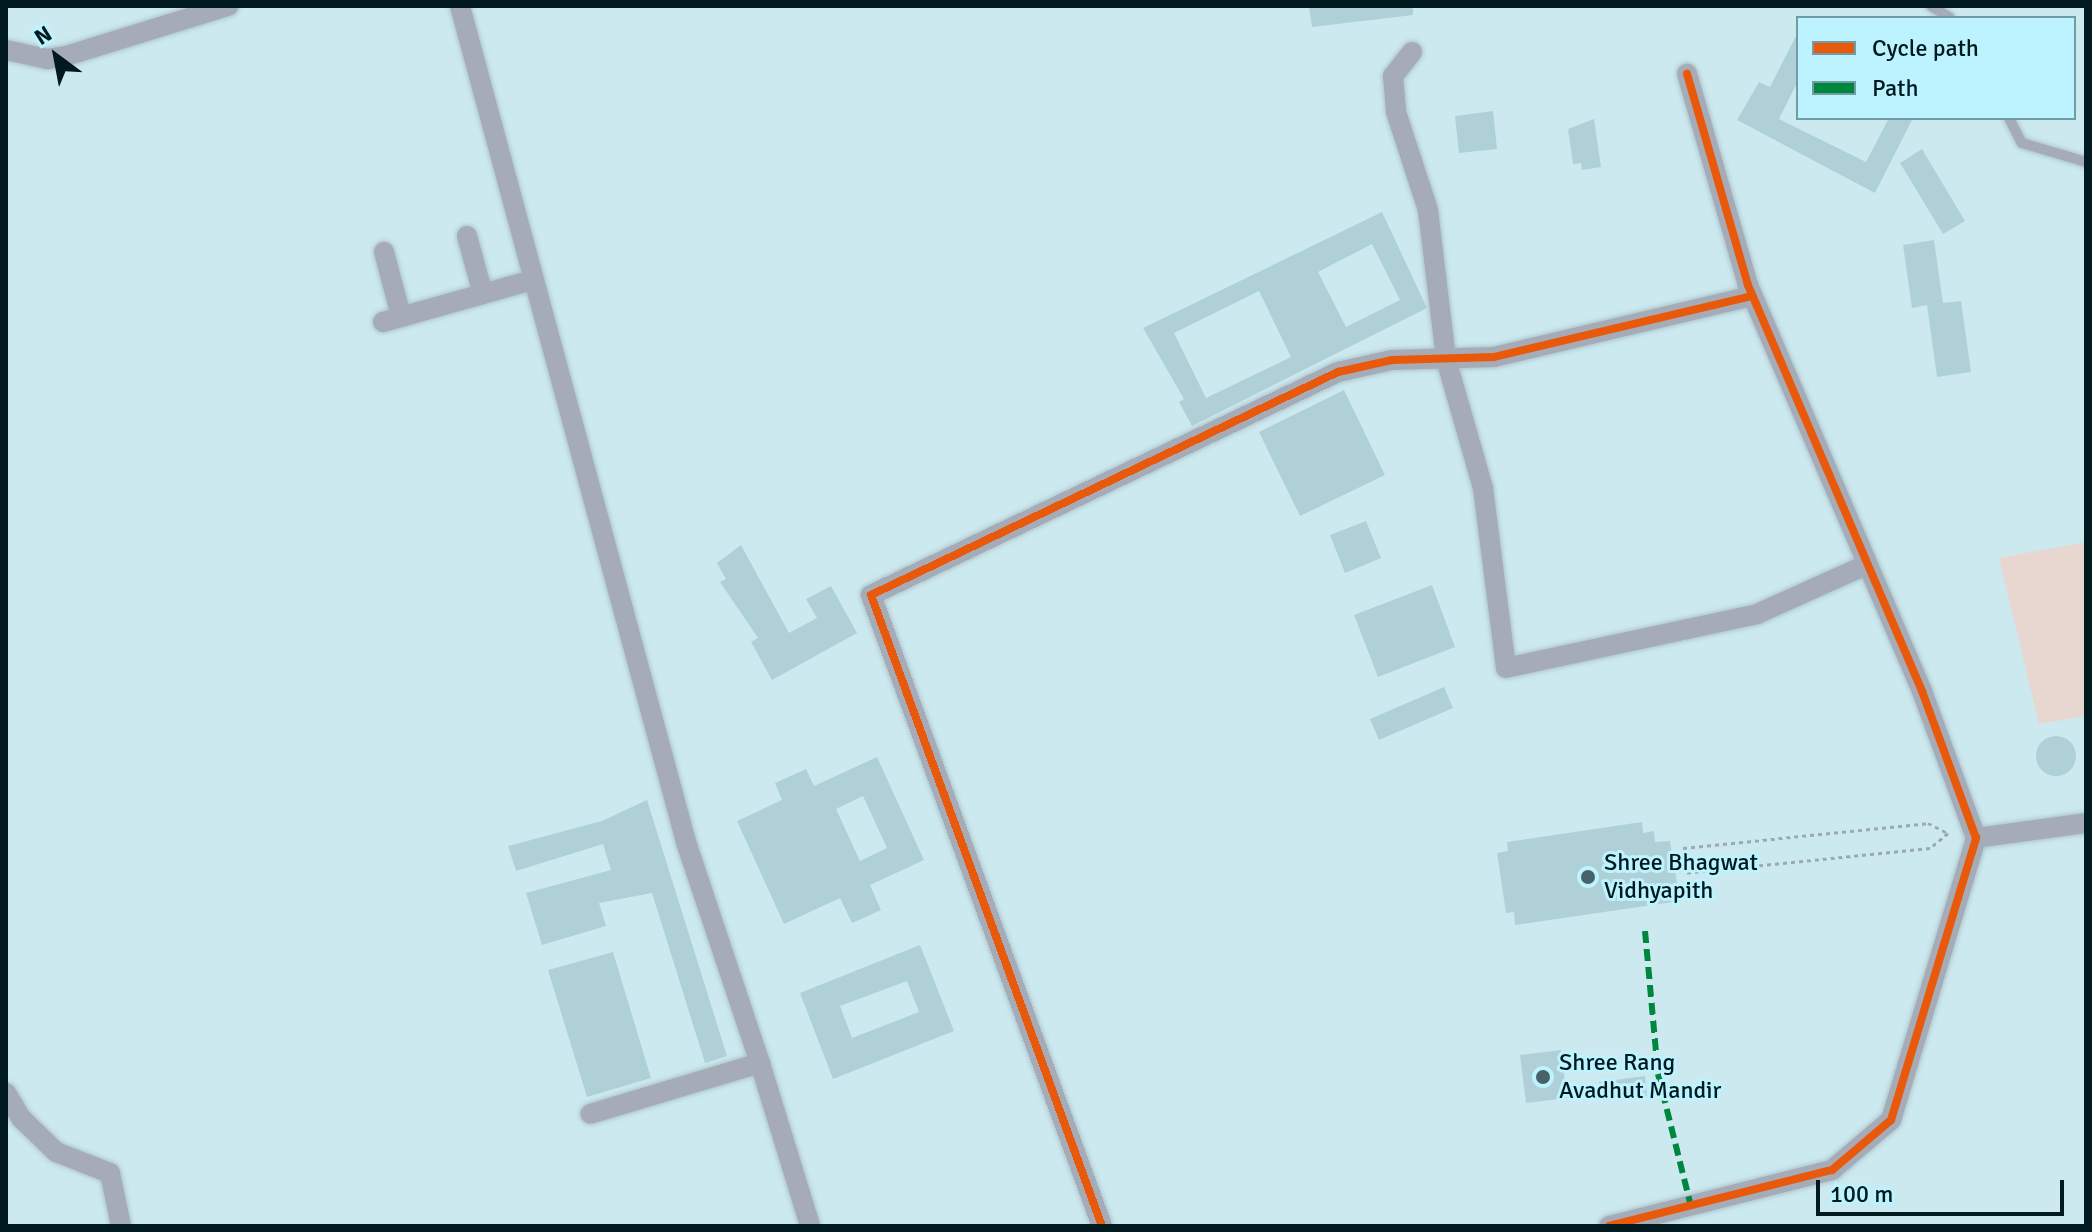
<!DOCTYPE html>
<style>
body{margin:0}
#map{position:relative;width:2092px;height:1232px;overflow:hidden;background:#cce9f0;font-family:Signika,sans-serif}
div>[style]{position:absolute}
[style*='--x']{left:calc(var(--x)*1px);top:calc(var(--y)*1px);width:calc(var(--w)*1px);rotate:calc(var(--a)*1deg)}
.green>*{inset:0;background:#e8d6d1}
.building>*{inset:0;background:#b0d0d7}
.round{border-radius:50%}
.path>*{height:3px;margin-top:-1.5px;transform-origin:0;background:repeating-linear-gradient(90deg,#9ca9b2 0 4px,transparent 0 8px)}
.roads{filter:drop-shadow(0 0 2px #aec6cc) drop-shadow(0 0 2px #aec6cc)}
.service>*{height:10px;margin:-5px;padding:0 5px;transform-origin:5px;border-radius:5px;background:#a5acb8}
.minor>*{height:20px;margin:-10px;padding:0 10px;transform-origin:10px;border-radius:10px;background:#a5acb8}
.quiet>*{height:6px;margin-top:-3px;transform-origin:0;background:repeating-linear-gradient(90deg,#00873e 0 12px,transparent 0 18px)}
.cycleway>*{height:8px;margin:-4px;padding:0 4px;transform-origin:4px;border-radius:4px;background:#e8590c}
.dots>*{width:22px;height:22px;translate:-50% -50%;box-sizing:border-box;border:4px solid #bdf2ff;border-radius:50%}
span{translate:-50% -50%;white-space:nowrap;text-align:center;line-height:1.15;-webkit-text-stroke:6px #bdf2ff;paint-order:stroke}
.poi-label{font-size:24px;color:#001a20}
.left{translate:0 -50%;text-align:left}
.frame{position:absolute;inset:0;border:8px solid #001a20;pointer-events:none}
.legend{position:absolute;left:1796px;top:16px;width:280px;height:104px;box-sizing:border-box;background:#bdf2ff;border:2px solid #719ca6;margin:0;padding:10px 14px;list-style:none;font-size:24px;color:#001a20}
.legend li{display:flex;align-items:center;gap:16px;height:40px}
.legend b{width:40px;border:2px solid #719ca6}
.north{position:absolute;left:16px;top:16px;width:80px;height:80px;-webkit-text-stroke:6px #bdf2ff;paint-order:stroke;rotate:328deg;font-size:22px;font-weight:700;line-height:32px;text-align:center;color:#001a20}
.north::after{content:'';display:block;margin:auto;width:28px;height:36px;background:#001a20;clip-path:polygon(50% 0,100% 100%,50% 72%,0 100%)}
.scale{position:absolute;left:1816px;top:1180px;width:248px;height:36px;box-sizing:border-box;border:4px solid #001a20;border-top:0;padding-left:10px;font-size:24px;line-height:28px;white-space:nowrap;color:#001a20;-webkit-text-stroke:6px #bdf2ff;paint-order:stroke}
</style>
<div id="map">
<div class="green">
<div style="clip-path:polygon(2086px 542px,2086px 716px,2039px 724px,1999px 558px)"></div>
</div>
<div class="building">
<div style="clip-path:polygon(1309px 6px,1413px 6px,1413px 15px,1312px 27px)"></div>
<div style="clip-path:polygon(1798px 32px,1798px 81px,1779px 119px,1866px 162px,1889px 118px,1913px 118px,1875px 193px,1737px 120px,1759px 82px,1770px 87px)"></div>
<div style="clip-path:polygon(1493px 111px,1497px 149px,1459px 153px,1455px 116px)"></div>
<div style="clip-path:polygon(1594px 119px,1601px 167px,1582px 170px,1581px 163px,1573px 164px,1568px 129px)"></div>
<div style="clip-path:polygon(1922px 149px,1965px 221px,1943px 234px,1900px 163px)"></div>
<div style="clip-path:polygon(evenodd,1382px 212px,1427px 308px,1192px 426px,1179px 402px,1184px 399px,1143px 328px,1382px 212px,1372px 244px,1400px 300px,1346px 327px,1318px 272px,1372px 244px,1382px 212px,1259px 291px,1291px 357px,1206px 398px,1174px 333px,1259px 291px)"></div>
<div style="clip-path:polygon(1934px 240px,1943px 303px,1961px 301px,1971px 372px,1937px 377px,1927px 305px,1912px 308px,1903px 245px)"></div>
<div style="clip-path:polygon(1344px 390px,1385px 475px,1300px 516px,1259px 432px)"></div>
<div style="clip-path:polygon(1366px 521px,1381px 558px,1345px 573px,1330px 535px)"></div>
<div style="clip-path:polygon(741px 545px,789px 633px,817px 618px,806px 599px,831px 586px,857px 633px,772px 680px,751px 642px,758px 638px,720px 582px,726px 579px,717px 563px)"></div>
<div style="clip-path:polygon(1432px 585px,1455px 647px,1378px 677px,1354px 615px)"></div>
<div style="clip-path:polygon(1444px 687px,1453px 708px,1379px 740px,1370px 719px)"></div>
<div class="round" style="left:2036px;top:736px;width:40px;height:40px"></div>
<div style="clip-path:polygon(evenodd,877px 757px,924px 860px,870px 885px,881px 910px,852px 923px,840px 898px,784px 924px,737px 821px,782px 800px,775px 783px,806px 769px,814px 786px,877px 757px,863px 796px,887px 848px,860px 861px,836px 809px,863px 796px)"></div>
<div style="clip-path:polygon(647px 800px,727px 1056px,705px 1063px,652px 893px,599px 903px,606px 926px,542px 945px,526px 893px,611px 870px,603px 844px,516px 871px,508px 846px,602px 821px)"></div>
<div style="clip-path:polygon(1642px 822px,1643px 833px,1654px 831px,1655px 842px,1670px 841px,1680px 901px,1515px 925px,1514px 912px,1506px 913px,1497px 853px,1508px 851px,1507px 842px)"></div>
<div style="clip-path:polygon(evenodd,920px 945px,954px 1031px,833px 1079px,800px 993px,920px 945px,907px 981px,919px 1012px,852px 1038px,840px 1006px,907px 981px)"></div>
<div style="clip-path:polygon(613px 952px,651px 1078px,587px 1097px,548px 970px)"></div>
<div style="clip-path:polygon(1561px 1050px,1567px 1098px,1526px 1103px,1520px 1055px)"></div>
<div style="clip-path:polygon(1645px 1076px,1647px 1096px,1601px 1101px,1599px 1082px)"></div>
</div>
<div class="path">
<div style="--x:1683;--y:848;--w:246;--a:-5.8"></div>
<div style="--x:1928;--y:823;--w:22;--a:27"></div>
<div style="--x:1948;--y:833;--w:23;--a:140"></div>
<div style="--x:1930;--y:848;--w:246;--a:174.2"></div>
</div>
<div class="roads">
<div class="service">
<div style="--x:1931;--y:6;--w:22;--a:32"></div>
<div style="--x:2009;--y:118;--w:28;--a:63"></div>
<div style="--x:2022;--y:143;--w:67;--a:16.5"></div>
</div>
<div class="minor">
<div style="--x:460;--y:6;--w:866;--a:74.87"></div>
<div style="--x:686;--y:842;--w:233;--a:71.5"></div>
<div style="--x:760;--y:1063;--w:177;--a:163.3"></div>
<div style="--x:6;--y:50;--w:42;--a:12.4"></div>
<div style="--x:47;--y:59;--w:19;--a:-9"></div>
<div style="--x:66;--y:56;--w:170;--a:-17.2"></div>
<div style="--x:1412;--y:52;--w:31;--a:128"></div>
<div style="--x:1393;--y:76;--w:36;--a:85"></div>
<div style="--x:1396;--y:112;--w:103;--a:71.9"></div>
<div style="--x:1428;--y:210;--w:150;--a:83.1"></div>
<div style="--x:1446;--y:359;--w:134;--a:74"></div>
<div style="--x:1483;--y:488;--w:181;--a:82.7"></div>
<div style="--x:1506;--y:668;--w:257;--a:-12.1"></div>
<div style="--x:1757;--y:614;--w:117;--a:-24.2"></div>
<div style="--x:467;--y:236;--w:60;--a:74.6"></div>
<div style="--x:384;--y:252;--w:66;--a:75.1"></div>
<div style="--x:383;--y:322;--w:155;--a:-15.7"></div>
<div style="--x:1976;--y:838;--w:111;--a:-7.8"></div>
<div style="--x:760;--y:1063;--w:170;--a:72.9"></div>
<div style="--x:6;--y:1093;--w:29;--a:59"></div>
<div style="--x:21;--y:1118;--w:49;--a:44.2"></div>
<div style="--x:56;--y:1152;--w:58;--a:21.3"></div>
<div style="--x:110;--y:1173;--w:54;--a:78.3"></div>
<div style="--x:1102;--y:1226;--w:672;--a:-110.11"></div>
<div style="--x:871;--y:595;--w:518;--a:-25.53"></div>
<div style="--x:1338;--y:372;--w:55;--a:-12.5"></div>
<div style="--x:1392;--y:360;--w:102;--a:-1.7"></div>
<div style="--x:1494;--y:357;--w:265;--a:-13.3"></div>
<div style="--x:1609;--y:1226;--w:230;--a:-14.1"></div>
<div style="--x:1832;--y:1170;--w:77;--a:-40.3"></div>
<div style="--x:1891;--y:1120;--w:295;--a:-73.2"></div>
<div style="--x:1976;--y:838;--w:157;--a:-110.2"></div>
<div style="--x:1922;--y:691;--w:442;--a:-113.2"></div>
<div style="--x:1748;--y:285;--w:220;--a:-106.1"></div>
</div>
</div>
<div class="quiet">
<div style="--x:1645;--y:931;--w:144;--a:84.8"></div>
<div style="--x:1658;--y:1074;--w:136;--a:76"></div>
</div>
<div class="cycleway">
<div style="--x:1102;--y:1226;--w:672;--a:-110.11"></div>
<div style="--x:871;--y:595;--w:518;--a:-25.53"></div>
<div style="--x:1338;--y:372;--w:55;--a:-12.5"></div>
<div style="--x:1392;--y:360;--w:102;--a:-1.7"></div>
<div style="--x:1494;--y:357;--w:265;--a:-13.3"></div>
<div style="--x:1609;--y:1226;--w:230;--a:-14.1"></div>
<div style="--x:1832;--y:1170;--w:77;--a:-40.3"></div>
<div style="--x:1891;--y:1120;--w:295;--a:-73.2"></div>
<div style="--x:1976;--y:838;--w:157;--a:-110.2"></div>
<div style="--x:1922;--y:691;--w:442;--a:-113.2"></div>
<div style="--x:1748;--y:285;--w:220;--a:-106.1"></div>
</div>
<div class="dots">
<div style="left:1588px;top:877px;background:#476269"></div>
<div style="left:1543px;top:1077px;background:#476269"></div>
</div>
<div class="poi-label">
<span class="left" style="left:1604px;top:877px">Shree Bhagwat<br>Vidhyapith</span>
<span class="left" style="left:1559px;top:1077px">Shree Rang<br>Avadhut Mandir</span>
</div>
<div class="frame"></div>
<ul class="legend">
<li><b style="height:10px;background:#e8590c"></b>Cycle path</li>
<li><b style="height:10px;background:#00873e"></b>Path</li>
</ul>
<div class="north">N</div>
<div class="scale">100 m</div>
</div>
